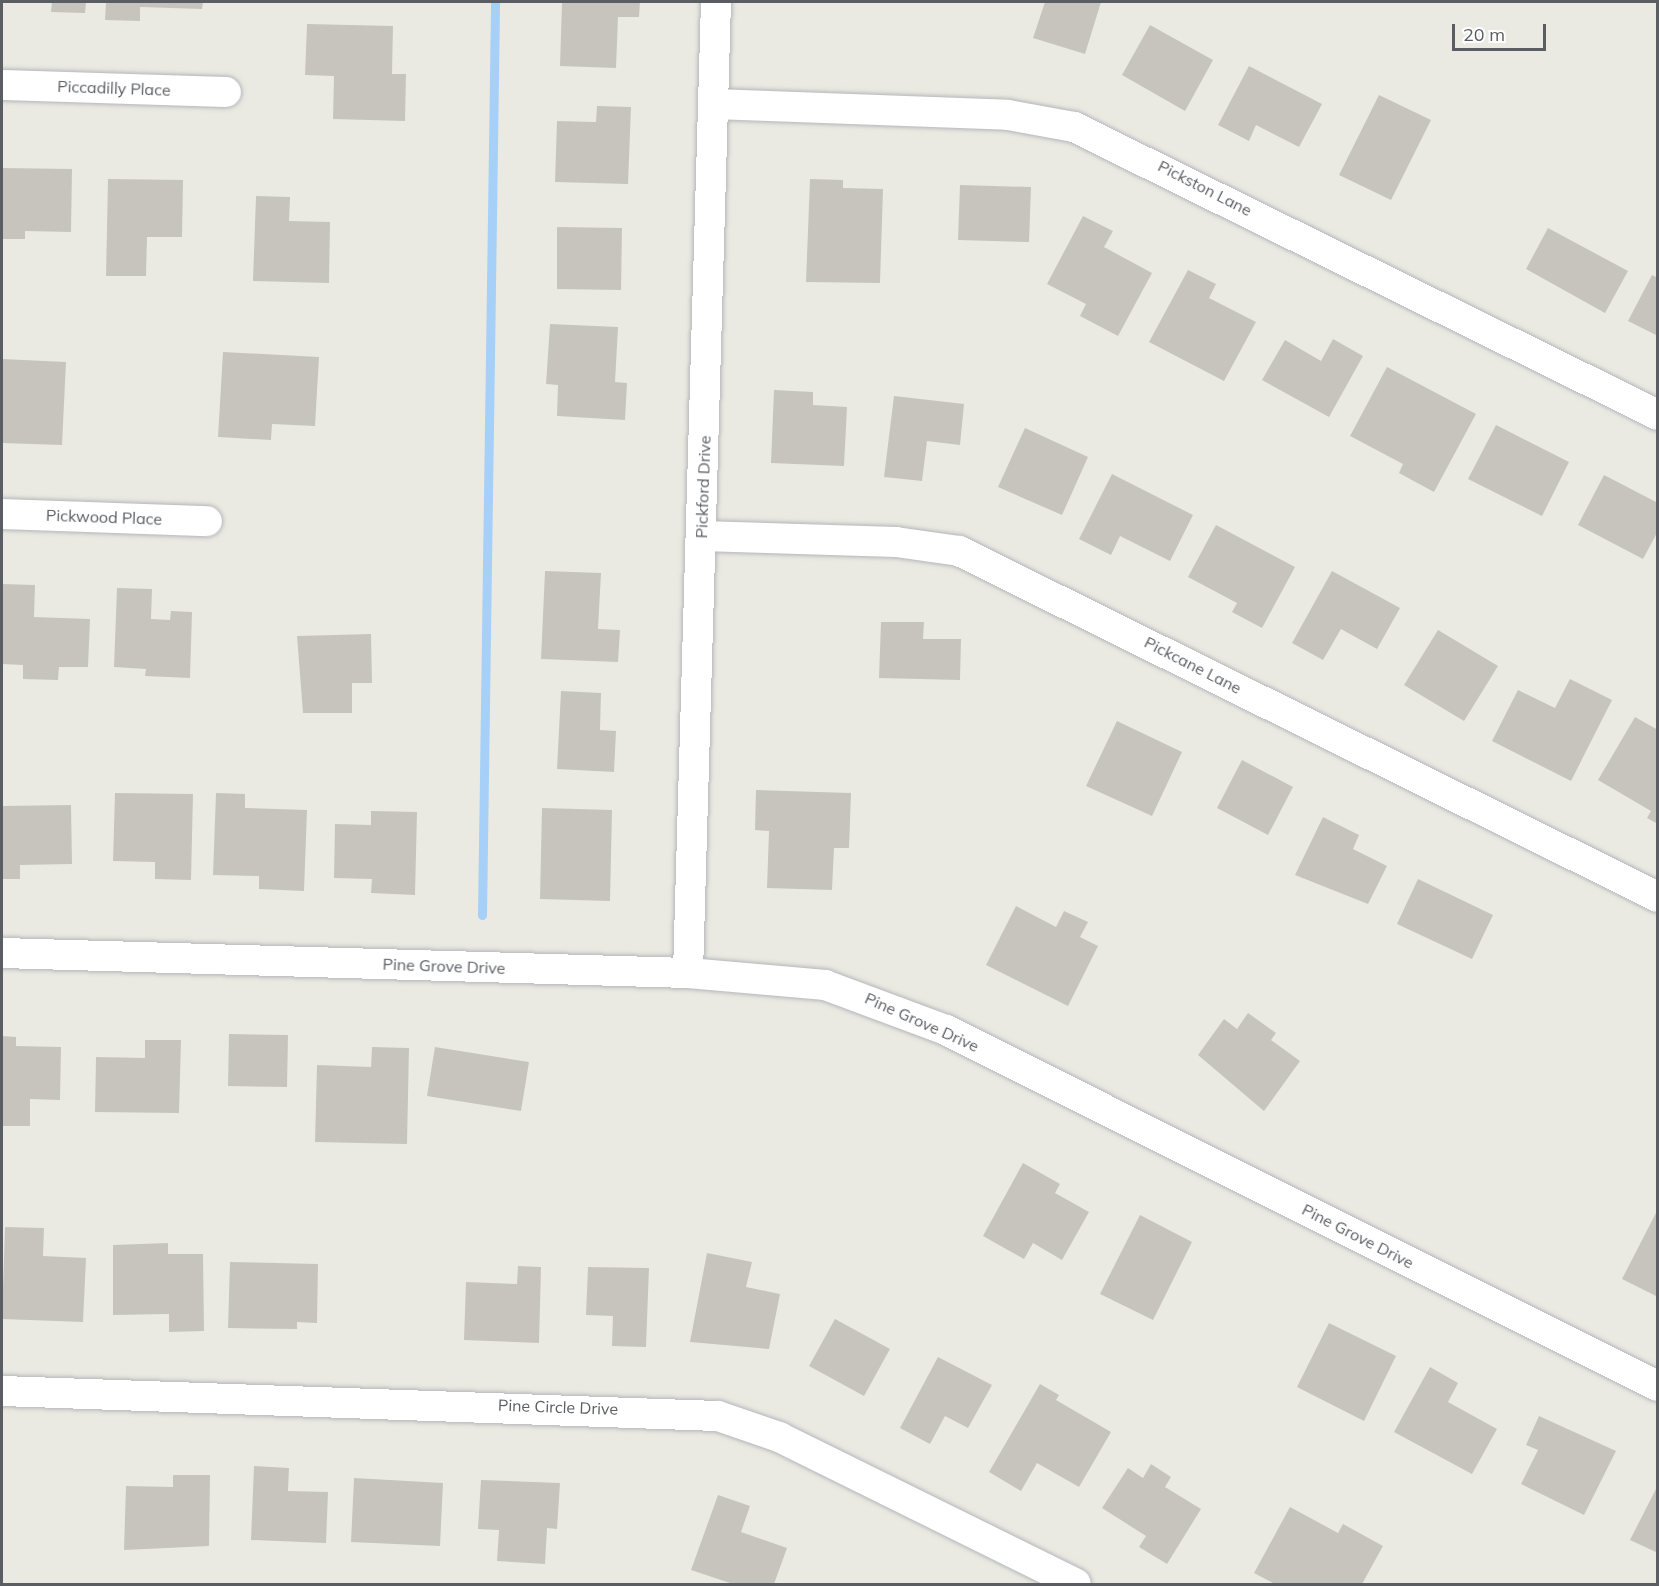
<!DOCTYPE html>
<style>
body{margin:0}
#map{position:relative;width:1659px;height:1586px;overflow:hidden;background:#ebeae2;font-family:Mulish,sans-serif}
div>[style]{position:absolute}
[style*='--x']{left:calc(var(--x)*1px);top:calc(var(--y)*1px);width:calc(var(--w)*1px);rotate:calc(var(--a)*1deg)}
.stream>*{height:9px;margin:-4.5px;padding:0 4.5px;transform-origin:4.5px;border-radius:4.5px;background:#a6d0f7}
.building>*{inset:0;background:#c7c4be}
.roads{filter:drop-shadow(0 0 2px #b4b7bb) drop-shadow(0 0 2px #b4b7bb)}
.street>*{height:30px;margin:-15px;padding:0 15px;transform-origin:15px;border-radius:15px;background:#fff}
span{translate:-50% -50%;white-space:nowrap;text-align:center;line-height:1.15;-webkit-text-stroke:4.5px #fff;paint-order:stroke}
.street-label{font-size:16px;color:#5a5d61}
.frame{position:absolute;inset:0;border:3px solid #5a5d61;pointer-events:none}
.scale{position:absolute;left:1452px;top:24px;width:94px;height:27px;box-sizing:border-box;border:3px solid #5a5d61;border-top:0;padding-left:8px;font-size:18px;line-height:21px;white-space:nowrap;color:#5a5d61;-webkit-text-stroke:4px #fff;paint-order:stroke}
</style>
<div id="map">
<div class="stream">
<div style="--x:482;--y:915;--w:913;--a:-89.18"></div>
</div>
<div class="building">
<div style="clip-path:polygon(52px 2px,86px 2px,85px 13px,51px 12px)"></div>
<div style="clip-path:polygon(106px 2px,203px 2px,202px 9px,140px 7px,140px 21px,105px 20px)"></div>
<div style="clip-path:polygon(562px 2px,640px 2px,639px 17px,618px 17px,616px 68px,560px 66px)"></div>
<div style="clip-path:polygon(1045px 2px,1101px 2px,1085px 54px,1033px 38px)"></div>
<div style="clip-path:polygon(307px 24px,393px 26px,392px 74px,406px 74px,405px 121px,333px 119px,334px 76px,305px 75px)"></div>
<div style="clip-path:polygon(1150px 25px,1213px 60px,1185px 111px,1122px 75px)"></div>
<div style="clip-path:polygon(1249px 66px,1322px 104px,1299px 147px,1256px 125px,1249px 141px,1218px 125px)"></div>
<div style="clip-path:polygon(1379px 95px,1431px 120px,1391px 200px,1339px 175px)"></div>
<div style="clip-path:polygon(597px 106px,631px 107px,628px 184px,555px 182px,557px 121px,596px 122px)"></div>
<div style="clip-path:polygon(2px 168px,72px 169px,71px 232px,25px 231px,25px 239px,2px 239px)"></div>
<div style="clip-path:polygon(108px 179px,183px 180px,182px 237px,147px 237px,146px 276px,106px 276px)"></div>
<div style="clip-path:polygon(810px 179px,843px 180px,843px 188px,883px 189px,880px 283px,806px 282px)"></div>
<div style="clip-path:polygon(960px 185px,1031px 187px,1029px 242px,958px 240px)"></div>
<div style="clip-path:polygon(256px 196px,290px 197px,289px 221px,330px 222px,329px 283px,253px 281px)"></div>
<div style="clip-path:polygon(1083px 216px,1113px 231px,1104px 247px,1152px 273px,1118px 336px,1080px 316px,1086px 304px,1047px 284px)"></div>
<div style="clip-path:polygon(557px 227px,622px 228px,621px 290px,557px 289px)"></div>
<div style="clip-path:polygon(1548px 228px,1628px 271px,1605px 313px,1526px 269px)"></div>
<div style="clip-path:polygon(1188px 270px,1216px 284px,1209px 298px,1256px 322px,1224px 381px,1149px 342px)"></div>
<div style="clip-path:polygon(1652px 275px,1658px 278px,1658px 336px,1628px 321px)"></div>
<div style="clip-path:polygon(550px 324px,618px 327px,615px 382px,627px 383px,625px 420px,557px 416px,558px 385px,546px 384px)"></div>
<div style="clip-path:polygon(1333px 339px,1363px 356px,1329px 417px,1262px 380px,1285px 340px,1321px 361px)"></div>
<div style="clip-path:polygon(223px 352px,319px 357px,315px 426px,272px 424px,271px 440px,218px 437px)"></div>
<div style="clip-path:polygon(2px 359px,66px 362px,62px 445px,2px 443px)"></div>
<div style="clip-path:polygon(1387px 367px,1476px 414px,1434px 492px,1399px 473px,1403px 464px,1350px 436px)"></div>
<div style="clip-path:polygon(774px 390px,813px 392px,813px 405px,847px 407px,844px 466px,771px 463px)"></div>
<div style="clip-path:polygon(894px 396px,964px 404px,960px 445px,927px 441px,922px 481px,884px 477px)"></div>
<div style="clip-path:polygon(1496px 425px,1569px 462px,1542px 516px,1468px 479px)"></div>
<div style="clip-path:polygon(1025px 428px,1088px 457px,1062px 515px,998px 487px)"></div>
<div style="clip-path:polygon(1112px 474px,1193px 515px,1170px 561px,1120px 536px,1111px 555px,1079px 539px)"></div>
<div style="clip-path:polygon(1604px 475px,1658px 503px,1658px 531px,1643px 559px,1578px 525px)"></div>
<div style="clip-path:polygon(1216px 525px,1295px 567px,1262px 628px,1232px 612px,1237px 603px,1188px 577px)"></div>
<div style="clip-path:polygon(545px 571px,601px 573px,598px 629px,620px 630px,618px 662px,541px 659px)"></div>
<div style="clip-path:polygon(1332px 571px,1400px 608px,1377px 649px,1341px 629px,1323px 660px,1292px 643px)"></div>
<div style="clip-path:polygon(2px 584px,35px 585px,34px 617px,90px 619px,88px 667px,59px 667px,58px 680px,23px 679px,23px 665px,2px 664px)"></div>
<div style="clip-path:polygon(117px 588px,152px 589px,151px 619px,170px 620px,171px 611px,192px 612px,190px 678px,145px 676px,146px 669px,114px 667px)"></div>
<div style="clip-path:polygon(881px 622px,924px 622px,923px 639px,961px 639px,960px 680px,879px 678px)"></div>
<div style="clip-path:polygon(1438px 630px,1498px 666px,1464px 721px,1404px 685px)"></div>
<div style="clip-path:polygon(371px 634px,372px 683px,352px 683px,352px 713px,303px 713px,297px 636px)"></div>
<div style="clip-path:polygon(1570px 679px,1612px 700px,1571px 781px,1492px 741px,1518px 690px,1555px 708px)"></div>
<div style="clip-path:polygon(561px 691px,601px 693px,600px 730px,616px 731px,614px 772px,557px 769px)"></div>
<div style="clip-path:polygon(1635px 717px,1658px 730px,1658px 824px,1647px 818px,1651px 811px,1598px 780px)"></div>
<div style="clip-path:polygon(1117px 721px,1182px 752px,1152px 816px,1086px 786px)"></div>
<div style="clip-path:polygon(1242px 760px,1293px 787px,1268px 835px,1217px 808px)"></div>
<div style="clip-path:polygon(756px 790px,851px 793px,849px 848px,834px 848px,832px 890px,767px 888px,769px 831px,755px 830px)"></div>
<div style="clip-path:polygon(115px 793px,193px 794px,191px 880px,155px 879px,155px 862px,113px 861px)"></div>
<div style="clip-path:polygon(216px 793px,245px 794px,245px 808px,307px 810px,304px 891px,259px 889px,259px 876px,213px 875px)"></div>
<div style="clip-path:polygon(71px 805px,72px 864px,20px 865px,20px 879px,2px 879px,2px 806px)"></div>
<div style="clip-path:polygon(542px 808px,612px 810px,610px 901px,540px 899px)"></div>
<div style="clip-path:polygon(371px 811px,417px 812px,415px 895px,371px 893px,372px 879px,334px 878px,335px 824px,371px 825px)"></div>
<div style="clip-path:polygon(1323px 817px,1359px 835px,1353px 849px,1387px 866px,1368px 904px,1295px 875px)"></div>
<div style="clip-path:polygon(1418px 879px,1493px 915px,1472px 959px,1397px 924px)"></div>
<div style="clip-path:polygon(1016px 906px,1056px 927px,1064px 911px,1088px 922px,1080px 937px,1098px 946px,1068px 1006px,986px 965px)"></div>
<div style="clip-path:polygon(1248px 1013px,1276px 1033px,1271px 1040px,1300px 1061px,1264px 1111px,1198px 1055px,1224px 1019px,1237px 1029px)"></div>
<div style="clip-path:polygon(229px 1034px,288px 1035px,287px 1087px,228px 1086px)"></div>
<div style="clip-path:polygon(2px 1036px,16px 1037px,16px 1046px,61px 1047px,60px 1100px,30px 1099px,30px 1126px,2px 1126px)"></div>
<div style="clip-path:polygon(145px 1040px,181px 1040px,179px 1113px,95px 1112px,96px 1057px,145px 1058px)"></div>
<div style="clip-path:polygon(372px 1047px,409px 1048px,407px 1144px,315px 1142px,317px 1065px,371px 1067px)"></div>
<div style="clip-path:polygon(435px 1047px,529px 1062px,521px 1111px,427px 1096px)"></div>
<div style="clip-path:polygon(1023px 1163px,1060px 1184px,1055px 1193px,1089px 1212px,1062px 1260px,1033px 1243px,1024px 1259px,983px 1236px)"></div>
<div style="clip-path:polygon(1658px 1209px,1658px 1297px,1622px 1279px)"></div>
<div style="clip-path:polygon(1140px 1215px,1192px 1242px,1153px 1320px,1100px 1294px)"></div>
<div style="clip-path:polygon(5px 1227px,44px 1228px,43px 1256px,86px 1258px,83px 1322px,2px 1319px)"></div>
<div style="clip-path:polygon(168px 1243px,168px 1254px,203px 1254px,204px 1331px,169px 1332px,169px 1314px,113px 1315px,113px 1245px)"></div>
<div style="clip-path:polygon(707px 1253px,752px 1262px,746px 1287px,780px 1294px,769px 1349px,690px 1342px)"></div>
<div style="clip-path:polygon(230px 1262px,318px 1264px,317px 1323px,297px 1322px,297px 1329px,228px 1328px)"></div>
<div style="clip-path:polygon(518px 1266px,541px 1267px,539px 1343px,464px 1340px,466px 1282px,517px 1284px)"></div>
<div style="clip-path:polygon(588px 1267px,649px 1268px,646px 1347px,612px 1346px,613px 1316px,586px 1315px)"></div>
<div style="clip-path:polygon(835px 1319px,890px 1349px,864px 1396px,809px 1366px)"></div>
<div style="clip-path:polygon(1329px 1323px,1396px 1356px,1364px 1421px,1297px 1387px)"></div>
<div style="clip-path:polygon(938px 1357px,992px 1385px,968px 1428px,945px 1416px,930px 1444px,900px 1428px)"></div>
<div style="clip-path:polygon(1430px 1367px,1458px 1383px,1448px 1402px,1497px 1429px,1472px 1474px,1394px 1432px)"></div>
<div style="clip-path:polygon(1040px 1384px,1059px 1395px,1056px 1400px,1111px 1432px,1079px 1487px,1037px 1463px,1021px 1491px,989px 1472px)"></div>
<div style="clip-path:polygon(1539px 1416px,1616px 1451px,1584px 1515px,1521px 1484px,1538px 1450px,1526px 1445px)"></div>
<div style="clip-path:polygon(1151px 1464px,1171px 1477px,1165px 1487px,1201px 1509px,1167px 1564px,1139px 1547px,1146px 1536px,1102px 1508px,1128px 1468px,1143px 1478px)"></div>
<div style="clip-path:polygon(254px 1466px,289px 1468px,288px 1491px,328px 1492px,326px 1543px,251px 1540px)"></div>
<div style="clip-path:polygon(173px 1475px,210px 1475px,209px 1546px,124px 1550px,126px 1486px,173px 1487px)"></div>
<div style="clip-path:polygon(354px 1478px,443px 1483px,440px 1546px,351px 1542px)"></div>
<div style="clip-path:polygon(481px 1480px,560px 1483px,557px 1529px,547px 1528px,545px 1564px,497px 1561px,499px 1530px,478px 1529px)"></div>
<div style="clip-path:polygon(1658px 1485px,1658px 1553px,1630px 1540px)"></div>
<div style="clip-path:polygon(718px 1495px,750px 1506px,741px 1532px,787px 1548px,774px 1584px,733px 1584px,691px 1570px)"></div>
<div style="clip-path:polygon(1290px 1507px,1338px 1533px,1343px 1524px,1383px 1546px,1362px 1584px,1275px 1584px,1254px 1573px)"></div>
</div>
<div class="roads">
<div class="street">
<div style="--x:2;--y:85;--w:224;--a:1.8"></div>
<div style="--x:714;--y:104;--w:294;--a:2.1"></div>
<div style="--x:1008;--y:115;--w:67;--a:10.3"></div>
<div style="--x:1074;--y:127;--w:651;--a:26.25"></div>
<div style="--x:2;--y:514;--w:205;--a:2"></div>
<div style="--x:702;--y:536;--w:194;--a:1.8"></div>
<div style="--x:896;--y:542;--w:64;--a:8.1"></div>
<div style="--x:959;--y:551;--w:780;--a:26.34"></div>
<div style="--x:2;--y:953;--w:686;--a:1.67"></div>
<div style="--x:688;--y:973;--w:138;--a:5"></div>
<div style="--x:825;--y:985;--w:129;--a:20.4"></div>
<div style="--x:946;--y:1030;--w:796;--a:26.57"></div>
<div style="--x:688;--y:973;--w:971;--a:-88.35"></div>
<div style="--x:2;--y:1391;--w:716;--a:2"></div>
<div style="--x:718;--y:1416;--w:65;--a:19"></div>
<div style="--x:779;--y:1437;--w:331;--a:26.3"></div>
</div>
</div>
<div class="street-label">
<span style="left:114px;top:88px;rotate:2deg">Piccadilly Place</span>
<span style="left:1205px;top:188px;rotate:27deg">Pickston Lane</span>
<span style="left:703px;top:487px;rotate:-88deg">Pickford Drive</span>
<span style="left:104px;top:517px;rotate:2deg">Pickwood Place</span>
<span style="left:1193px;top:665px;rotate:27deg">Pickcane Lane</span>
<span style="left:444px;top:966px;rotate:2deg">Pine Grove Drive</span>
<span style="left:922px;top:1022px;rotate:24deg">Pine Grove Drive</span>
<span style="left:1358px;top:1236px;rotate:27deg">Pine Grove Drive</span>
<span style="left:558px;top:1407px;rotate:2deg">Pine Circle Drive</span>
</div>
<div class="frame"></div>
<div class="scale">20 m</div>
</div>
